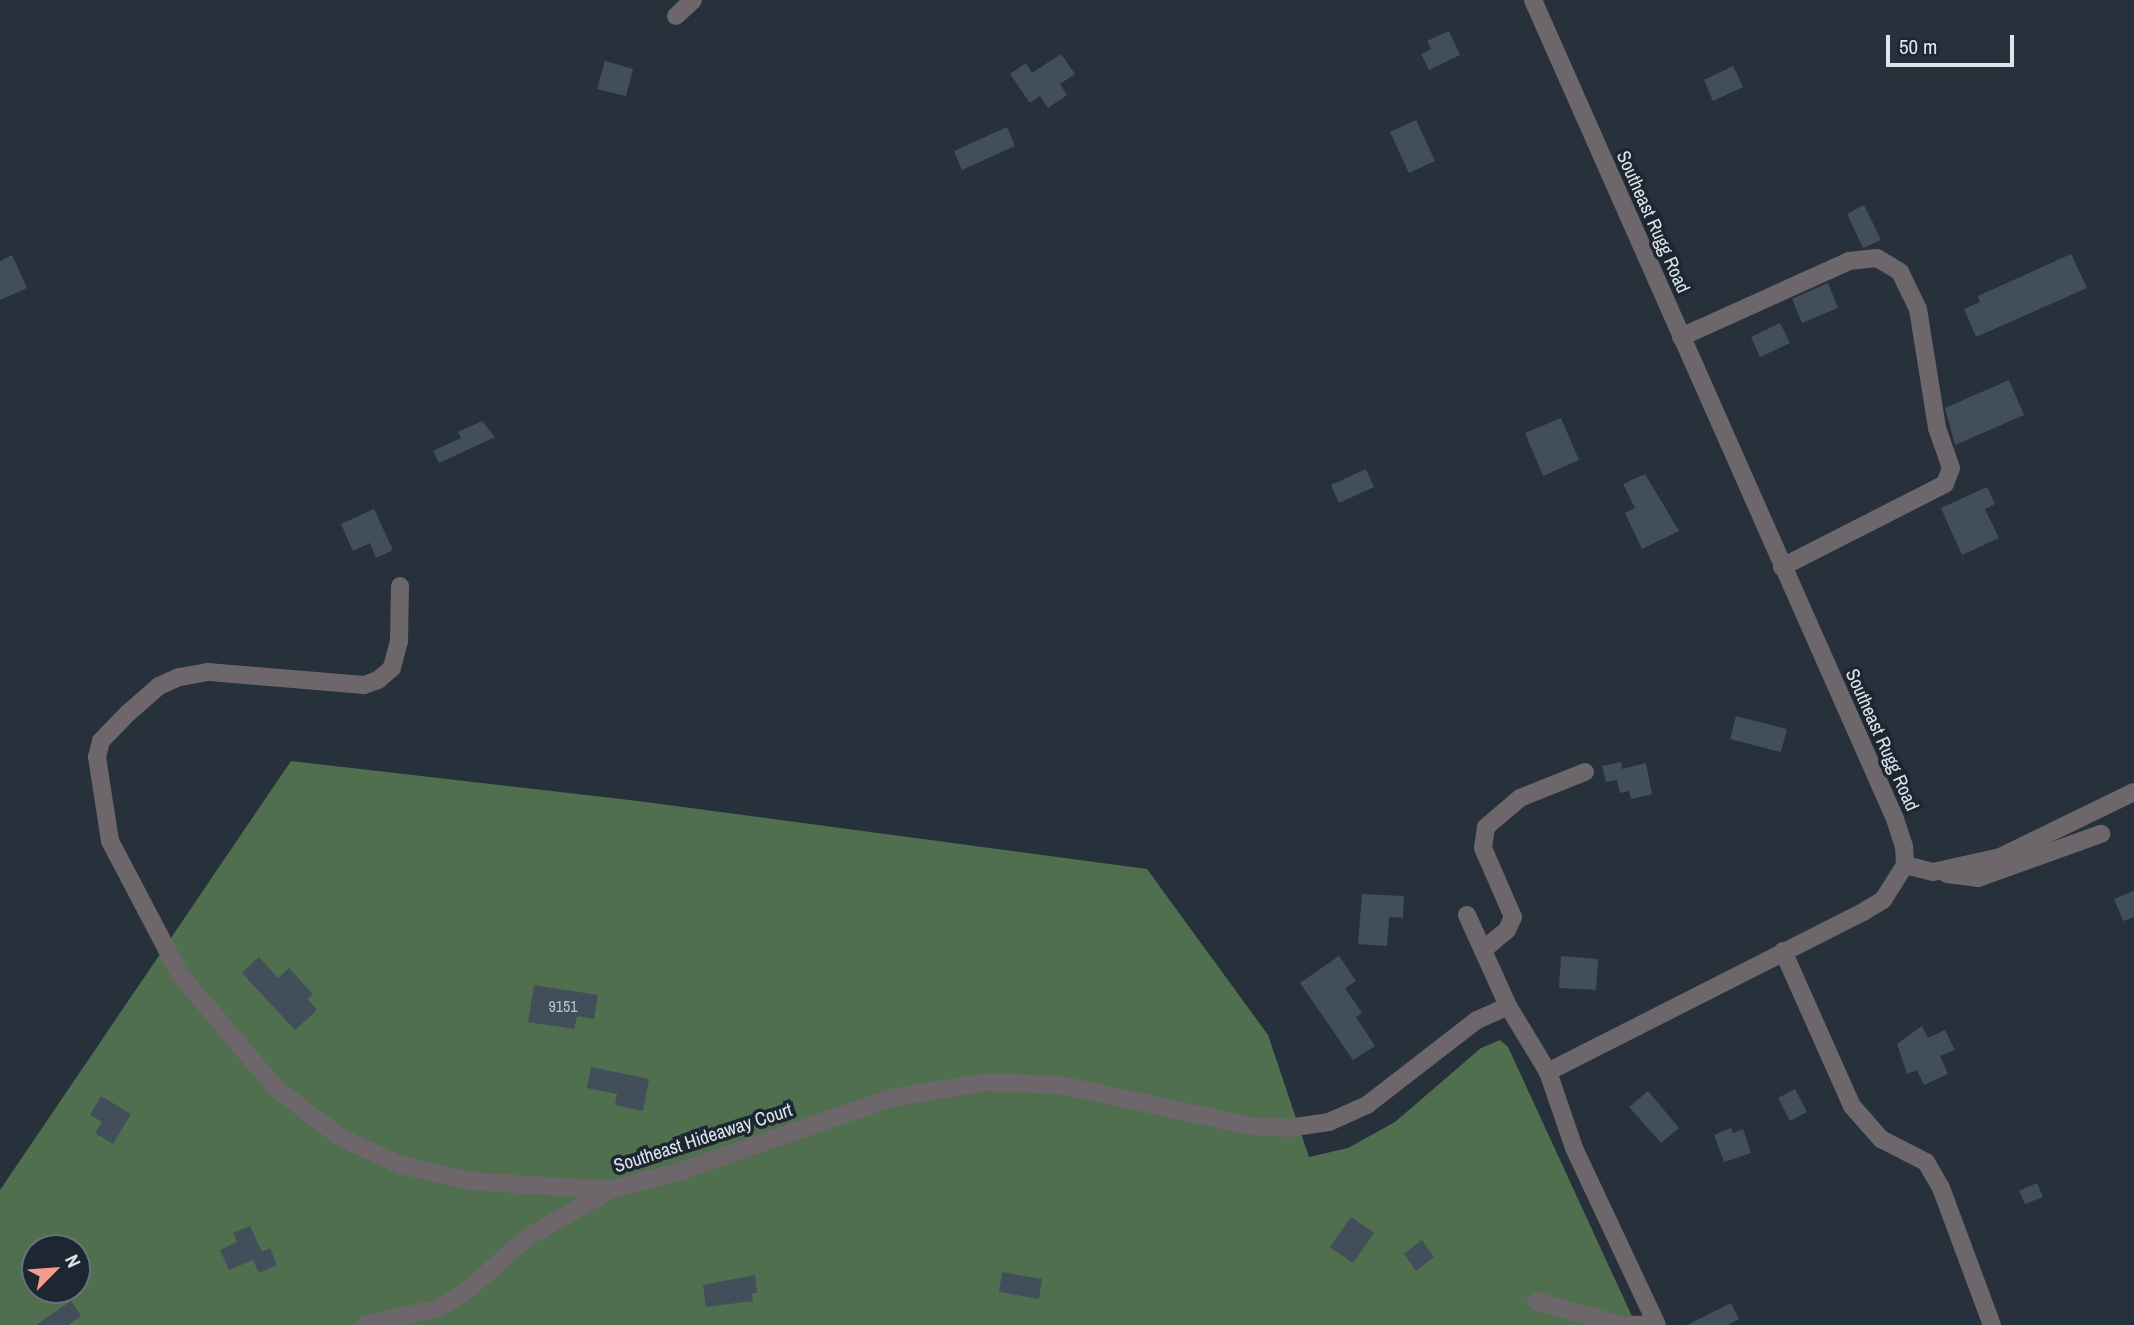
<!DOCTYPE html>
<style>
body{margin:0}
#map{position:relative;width:2134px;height:1325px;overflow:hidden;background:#26313c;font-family:"Archivo Narrow",sans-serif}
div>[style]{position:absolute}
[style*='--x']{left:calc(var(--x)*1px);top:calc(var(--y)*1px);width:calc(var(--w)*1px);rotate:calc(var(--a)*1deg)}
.forest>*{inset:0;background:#506f4e}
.building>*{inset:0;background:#424f5a}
.minor>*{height:18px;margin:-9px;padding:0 9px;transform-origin:9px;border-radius:9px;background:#6d666b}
span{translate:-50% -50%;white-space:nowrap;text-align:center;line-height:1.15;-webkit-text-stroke:7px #1c2731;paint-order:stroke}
.number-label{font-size:16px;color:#b7c0c8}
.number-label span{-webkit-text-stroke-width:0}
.street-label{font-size:19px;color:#dee5ec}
.north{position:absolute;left:21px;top:1234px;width:70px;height:70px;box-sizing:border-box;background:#1c2731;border:2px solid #6a737c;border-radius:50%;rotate:65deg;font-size:19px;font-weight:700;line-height:28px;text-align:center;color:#dee5ec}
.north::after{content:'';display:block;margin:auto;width:24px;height:32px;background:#f49d8c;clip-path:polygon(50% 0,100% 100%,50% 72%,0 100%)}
.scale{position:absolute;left:1886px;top:35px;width:128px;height:32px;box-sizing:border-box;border:4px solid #dee5ec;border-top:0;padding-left:9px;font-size:21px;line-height:24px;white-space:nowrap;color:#dee5ec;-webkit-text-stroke:5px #1c2731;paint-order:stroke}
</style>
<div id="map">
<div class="forest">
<div style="clip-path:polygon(evenodd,291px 761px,638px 801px,1147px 869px,1268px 1035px,1309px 1157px,1348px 1148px,1395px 1122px,1481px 1048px,1500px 1040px,1508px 1047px,1636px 1325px,0 1325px,0 1190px,291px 761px,35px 1248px,77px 1248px,77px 1290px,35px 1290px,35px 1248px)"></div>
</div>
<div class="building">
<div style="clip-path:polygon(1449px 31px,1460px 55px,1429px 70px,1421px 54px,1431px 49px,1427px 41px)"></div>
<div style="clip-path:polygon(1061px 54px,1075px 74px,1060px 84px,1067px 95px,1048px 108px,1040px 96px,1030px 103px,1010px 74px,1026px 63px,1032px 73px)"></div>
<div style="clip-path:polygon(605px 61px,633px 69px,626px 96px,597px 89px)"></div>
<div style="clip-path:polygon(1733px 66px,1743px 87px,1713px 101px,1704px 80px)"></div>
<div style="clip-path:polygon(1416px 120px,1435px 161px,1409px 173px,1390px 132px)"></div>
<div style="clip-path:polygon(1007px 127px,1015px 146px,962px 170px,954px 151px)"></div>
<div style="clip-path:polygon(1864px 205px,1881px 240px,1863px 248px,1847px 214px)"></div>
<div style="clip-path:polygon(2071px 254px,2087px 288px,1976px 337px,1964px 309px,1980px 302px,1978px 296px)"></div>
<div style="clip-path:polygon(12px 255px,27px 288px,0 300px,0 261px)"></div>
<div style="clip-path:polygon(1828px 283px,1838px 308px,1802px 323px,1792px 299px)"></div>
<div style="clip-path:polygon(1780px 323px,1790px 343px,1760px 357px,1751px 337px)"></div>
<div style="clip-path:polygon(2009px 380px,2024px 415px,1955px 445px,1945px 408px)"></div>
<div style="clip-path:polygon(1561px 418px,1579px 460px,1543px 476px,1525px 433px)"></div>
<div style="clip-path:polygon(482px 421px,495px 437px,439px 463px,433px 451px,461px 438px,458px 432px)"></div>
<div style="clip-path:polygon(1366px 469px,1374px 487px,1339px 503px,1331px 485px)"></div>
<div style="clip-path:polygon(1645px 474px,1679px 531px,1642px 549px,1625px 513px,1635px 508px,1623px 484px)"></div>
<div style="clip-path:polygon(1987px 487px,1995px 504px,1985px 509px,1999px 538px,1962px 555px,1941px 508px)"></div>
<div style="clip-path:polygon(374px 509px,393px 550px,376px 558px,370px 543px,353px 551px,341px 524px)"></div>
<div style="clip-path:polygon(1736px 716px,1787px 729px,1781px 752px,1730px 739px)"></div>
<div style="clip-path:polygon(1621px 762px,1622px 769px,1646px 763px,1652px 794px,1631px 799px,1629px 791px,1620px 793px,1617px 780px,1606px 782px,1602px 766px)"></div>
<div style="clip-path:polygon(2134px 891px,2134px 917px,2123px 921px,2114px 899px)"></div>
<div style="clip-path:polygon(1362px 894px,1404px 896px,1403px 918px,1389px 917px,1387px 946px,1358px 944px)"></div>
<div style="clip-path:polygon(1339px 956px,1356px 981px,1345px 988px,1362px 1013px,1356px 1017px,1375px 1046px,1353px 1060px,1300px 983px)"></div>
<div style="clip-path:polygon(1561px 956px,1598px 959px,1596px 990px,1559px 988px)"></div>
<div style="clip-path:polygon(259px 957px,278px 978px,289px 968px,313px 994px,308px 999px,317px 1010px,295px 1030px,242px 973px)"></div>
<div style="clip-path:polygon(534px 985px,598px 995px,594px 1019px,577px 1016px,574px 1029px,528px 1022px)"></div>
<div style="clip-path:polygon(1922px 1026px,1928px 1038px,1945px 1030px,1955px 1050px,1940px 1056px,1948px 1074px,1924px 1085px,1917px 1070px,1907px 1074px,1897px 1044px)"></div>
<div style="clip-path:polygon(591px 1067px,649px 1079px,643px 1111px,615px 1105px,617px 1094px,587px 1088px)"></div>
<div style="clip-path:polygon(1795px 1089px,1807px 1112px,1790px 1121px,1778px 1098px)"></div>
<div style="clip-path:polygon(1648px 1091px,1679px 1128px,1661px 1143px,1629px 1107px)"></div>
<div style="clip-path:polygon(101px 1096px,131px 1114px,113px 1144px,95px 1133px,102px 1122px,90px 1115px)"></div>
<div style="clip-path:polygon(1731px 1128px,1733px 1133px,1743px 1129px,1751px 1153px,1724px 1162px,1714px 1135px)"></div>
<div style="clip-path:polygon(2037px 1183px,2043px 1197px,2025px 1204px,2019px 1191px)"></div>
<div style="clip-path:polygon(1351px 1217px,1374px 1233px,1353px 1263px,1330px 1247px)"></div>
<div style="clip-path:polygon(250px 1226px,262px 1252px,270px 1248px,277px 1265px,259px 1273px,253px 1260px,229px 1270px,220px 1250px,237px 1242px,233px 1233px)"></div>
<div style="clip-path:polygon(1422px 1240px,1434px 1257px,1416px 1271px,1404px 1254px)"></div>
<div style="clip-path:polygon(1002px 1272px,1042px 1279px,1039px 1299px,999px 1292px)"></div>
<div style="clip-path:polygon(755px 1275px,757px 1293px,752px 1293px,753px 1301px,706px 1307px,703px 1285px)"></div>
<div style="clip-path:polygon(71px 1301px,81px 1316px,68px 1325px,36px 1325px)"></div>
<div style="clip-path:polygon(1731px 1303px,1739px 1319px,1728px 1325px,1687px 1325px)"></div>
</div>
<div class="minor">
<div style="--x:1533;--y:0;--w:895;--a:66.15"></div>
<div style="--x:1895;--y:819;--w:28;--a:72"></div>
<div style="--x:1904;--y:846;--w:19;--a:87"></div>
<div style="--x:1905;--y:865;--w:41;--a:122.2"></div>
<div style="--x:1883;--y:900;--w:21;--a:149"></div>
<div style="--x:1865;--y:911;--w:356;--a:153.1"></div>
<div style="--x:676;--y:16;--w:23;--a:-43"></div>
<div style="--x:1681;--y:337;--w:184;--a:-24.3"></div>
<div style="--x:1849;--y:261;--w:28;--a:-6"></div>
<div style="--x:1877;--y:258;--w:27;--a:31"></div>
<div style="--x:1900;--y:272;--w:41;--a:64.1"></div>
<div style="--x:1918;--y:309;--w:121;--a:80.9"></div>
<div style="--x:1937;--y:428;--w:42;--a:70.7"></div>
<div style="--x:1951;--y:468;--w:17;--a:111"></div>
<div style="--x:1945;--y:484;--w:183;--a:153"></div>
<div style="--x:400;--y:586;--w:55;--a:91"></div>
<div style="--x:399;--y:641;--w:28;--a:105"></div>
<div style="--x:392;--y:668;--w:18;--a:139"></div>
<div style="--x:378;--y:680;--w:15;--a:160"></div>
<div style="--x:364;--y:685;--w:157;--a:-175.2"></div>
<div style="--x:208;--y:672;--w:29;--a:170"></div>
<div style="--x:179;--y:677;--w:22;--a:156"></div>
<div style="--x:159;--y:686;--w:41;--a:138.9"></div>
<div style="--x:128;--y:713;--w:39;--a:134"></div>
<div style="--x:101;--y:741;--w:16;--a:104"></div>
<div style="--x:97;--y:757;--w:85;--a:81.2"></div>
<div style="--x:110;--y:841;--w:153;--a:62.3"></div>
<div style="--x:181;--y:976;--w:148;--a:49.7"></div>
<div style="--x:277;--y:1089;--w:79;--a:37.3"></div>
<div style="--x:340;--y:1137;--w:66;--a:25"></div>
<div style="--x:400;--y:1165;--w:71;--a:13.1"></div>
<div style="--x:469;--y:1181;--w:141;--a:3.7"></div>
<div style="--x:610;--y:1190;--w:73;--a:-15"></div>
<div style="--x:681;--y:1171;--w:222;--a:-19.2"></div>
<div style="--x:891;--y:1098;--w:98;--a:-9.4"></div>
<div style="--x:988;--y:1082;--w:73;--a:2.4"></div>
<div style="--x:1061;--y:1085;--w:193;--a:12.2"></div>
<div style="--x:1250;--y:1126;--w:38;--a:3"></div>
<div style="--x:1288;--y:1128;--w:41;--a:-8.3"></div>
<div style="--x:1329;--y:1122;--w:42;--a:-24.1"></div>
<div style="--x:1367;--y:1105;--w:139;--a:-37.7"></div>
<div style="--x:1477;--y:1020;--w:34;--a:-24"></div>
<div style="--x:1905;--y:865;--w:29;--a:14"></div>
<div style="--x:1933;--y:872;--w:69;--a:-12.6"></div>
<div style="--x:2000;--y:857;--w:149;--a:-25.9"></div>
<div style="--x:1947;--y:874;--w:31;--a:7"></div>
<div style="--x:1978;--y:878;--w:131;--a:-19.7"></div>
<div style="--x:1467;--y:915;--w:100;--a:65.7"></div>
<div style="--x:1508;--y:1006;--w:77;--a:58.8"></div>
<div style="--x:1548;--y:1072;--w:80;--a:71.1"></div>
<div style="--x:1574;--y:1148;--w:195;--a:64.9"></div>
<div style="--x:1483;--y:950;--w:31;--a:-40"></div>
<div style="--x:1507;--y:930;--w:14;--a:-65"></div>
<div style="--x:1513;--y:917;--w:75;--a:-113.5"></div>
<div style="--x:1483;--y:848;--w:21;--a:-82"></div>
<div style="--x:1486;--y:827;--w:45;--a:-40.5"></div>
<div style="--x:1520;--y:798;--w:70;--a:-21.8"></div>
<div style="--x:1783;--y:951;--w:170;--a:66"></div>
<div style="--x:1852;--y:1106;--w:44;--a:48.7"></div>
<div style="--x:1881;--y:1139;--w:51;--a:27.1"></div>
<div style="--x:1926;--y:1162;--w:30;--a:60"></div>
<div style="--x:1941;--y:1188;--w:146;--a:69.6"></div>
<div style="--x:1536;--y:1301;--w:87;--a:15.9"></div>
<div style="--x:365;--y:1325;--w:75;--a:-13.1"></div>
<div style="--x:438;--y:1308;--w:35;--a:-31"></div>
<div style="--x:468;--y:1290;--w:78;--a:-41.9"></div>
<div style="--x:526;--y:1238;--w:97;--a:-29.7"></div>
<div style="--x:1631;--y:1325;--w:25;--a:-2"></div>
</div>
<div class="number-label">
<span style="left:563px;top:1006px">9151</span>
</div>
<div class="street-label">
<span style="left:1653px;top:222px;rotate:66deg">Southeast Rugg Road</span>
<span style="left:1882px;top:740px;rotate:66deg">Southeast Rugg Road</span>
<span style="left:703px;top:1138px;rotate:-18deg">Southeast Hideaway Court</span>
</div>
<div class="north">N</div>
<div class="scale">50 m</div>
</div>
